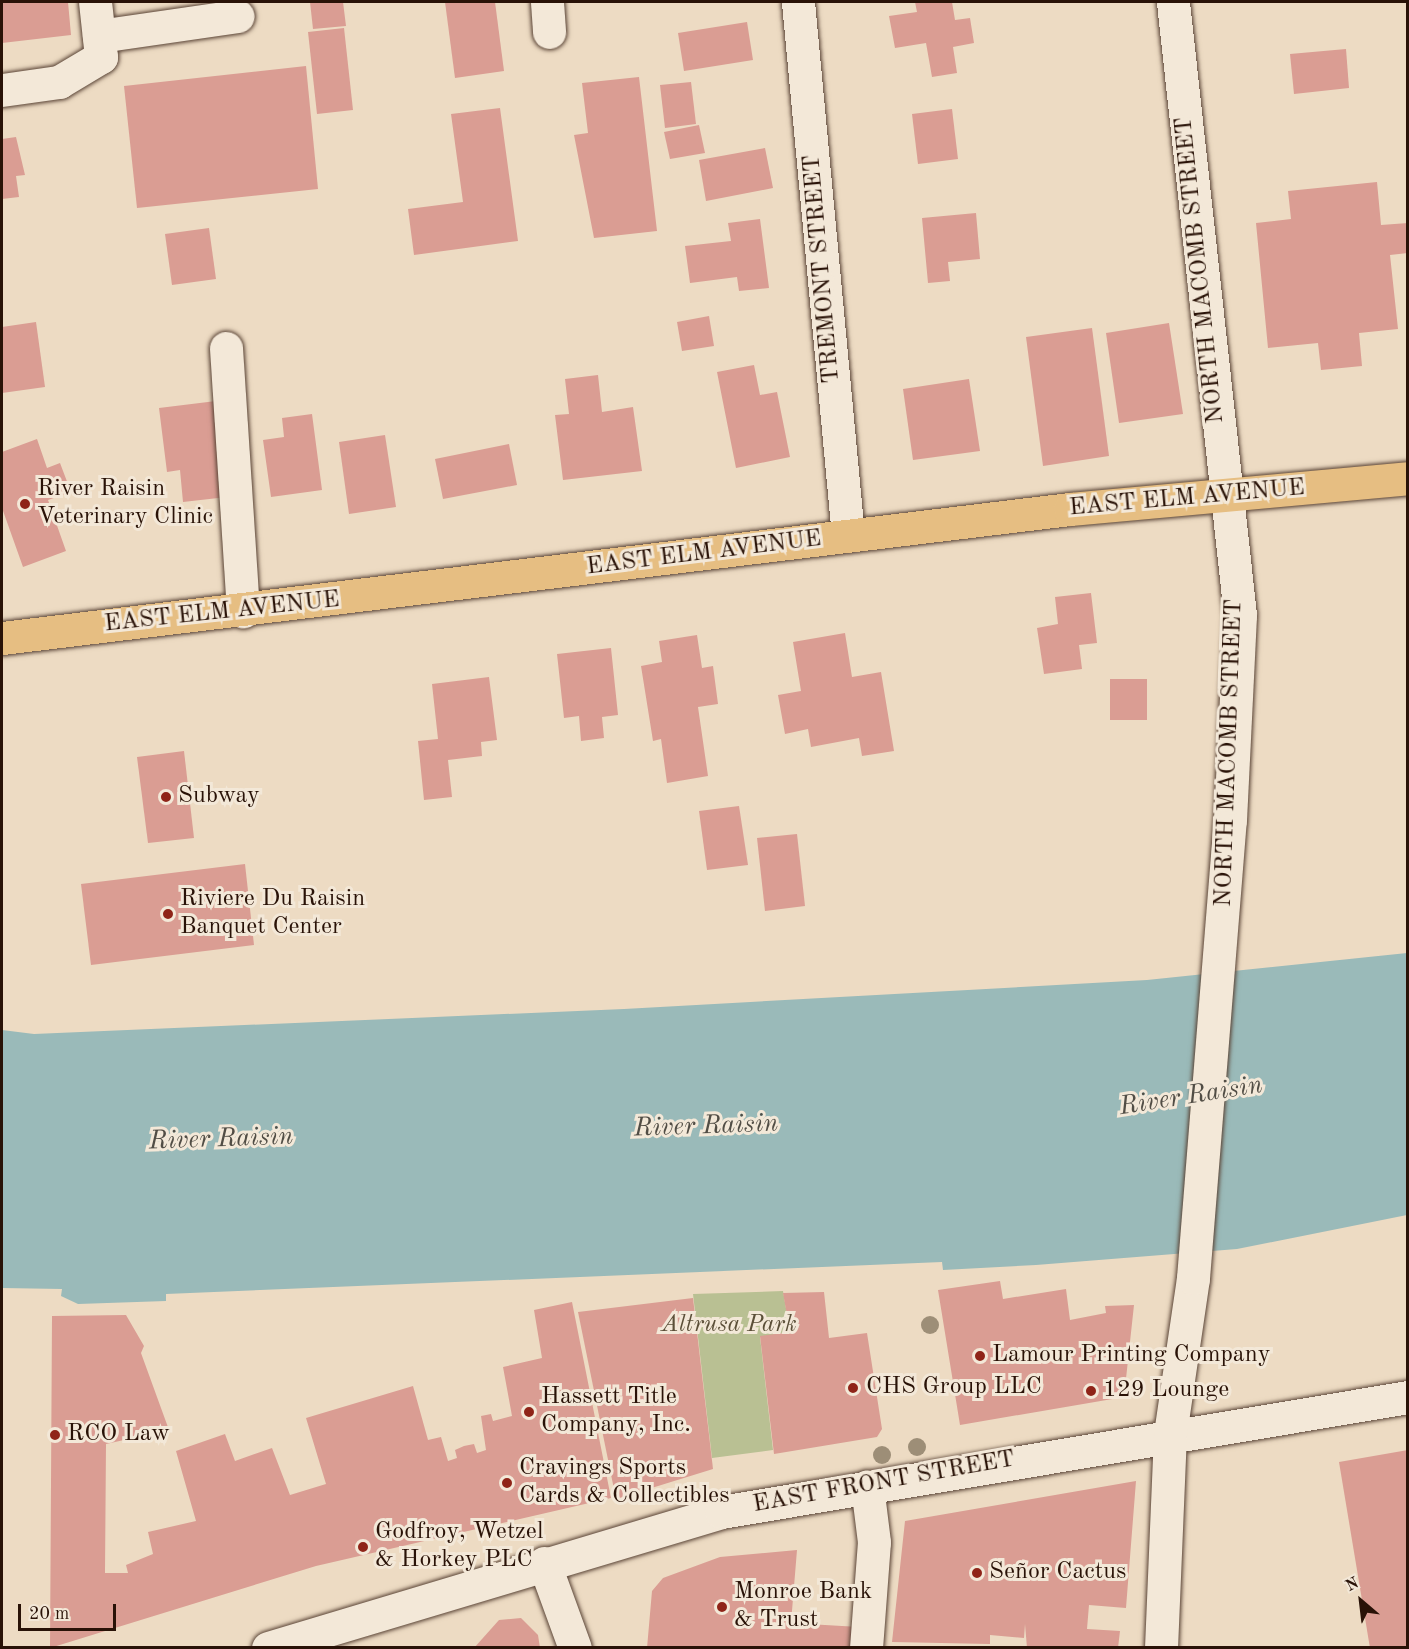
<!DOCTYPE html>
<meta charset="utf-8">
<style>
body{margin:0}
#map{position:relative;width:1409px;height:1649px;overflow:hidden;background:#eddbc3;font-family:"Old Standard TT",serif}
div>[style]{position:absolute}
[style*='--x']{left:calc(var(--x)*1px);top:calc(var(--y)*1px);width:calc(var(--w)*1px);rotate:calc(var(--a)*1deg)}
.green>*{inset:0;background:#b9c093}
.water>*{inset:0;background:#9abab9}
.building>*{inset:0;background:#da9d93}
.roads{filter:drop-shadow(0 0 2px #5a4436) drop-shadow(0 0 2px #5a4436)}
.minor>*{height:33px;margin:-16.5px;padding:0 16.5px;transform-origin:16.5px;border-radius:16.5px;background:#f3e8d8}
.major>*{height:33px;margin:-16.5px;padding:0 16.5px;transform-origin:16.5px;border-radius:16.5px;background:#e6be82}
.trees>*{width:18px;height:18px;margin:-9px;border-radius:50%;background:#9d8e77}
.dots>*{width:16px;height:16px;translate:-50% -50%;box-sizing:border-box;border:3px solid #f3e8d8;border-radius:50%}
span{translate:-50% -50%;white-space:nowrap;text-align:center;line-height:1.15;-webkit-text-stroke:6px #f3e8d8;paint-order:stroke}
.street-label{font-size:24px;color:#291207}
.poi-label{font-size:24px;color:#291207}
.left{translate:0 -50%;text-align:left}
.park-label{font-size:24px;color:#5b4f38;font-style:italic}
.water-label{font-size:26px;color:#514d45;font-style:italic}
.frame{position:absolute;inset:0;border:3px solid #291207;pointer-events:none}
.north{position:absolute;left:1331px;top:1571px;width:60px;height:60px;-webkit-text-stroke:4px #f3e8d8;paint-order:stroke;rotate:332deg;font-size:16px;font-weight:700;line-height:24px;text-align:center;color:#291207}
.north::after{content:'';display:block;margin:auto;width:21px;height:27px;background:#291207;clip-path:polygon(50% 0,100% 100%,50% 72%,0 100%)}
.scale{position:absolute;left:18px;top:1604px;width:98px;height:27px;box-sizing:border-box;border:3px solid #291207;border-top:0;padding-left:8px;font-size:18px;line-height:21px;white-space:nowrap;color:#291207;-webkit-text-stroke:4px #f3e8d8;paint-order:stroke}
</style>
<div id="map">
<div class="green">
<div style="clip-path:polygon(783px 1291px,790px 1332px,760px 1337px,773px 1450px,712px 1458px,693px 1294px)"></div>
</div>
<div class="water">
<div style="clip-path:polygon(1407px 953px,1407px 1215px,1237px 1249px,1036px 1265px,943px 1270px,942px 1262px,166px 1294px,166px 1301px,78px 1304px,61px 1296px,62px 1289px,2px 1288px,2px 1030px,34px 1034px,624px 1009px,1147px 980px)"></div>
</div>
<div class="building">
<div style="clip-path:polygon(2px 2px,68px 2px,71px 35px,2px 43px)"></div>
<div style="clip-path:polygon(310px 2px,343px 2px,346px 26px,313px 29px)"></div>
<div style="clip-path:polygon(445px 2px,495px 2px,504px 71px,455px 78px)"></div>
<div style="clip-path:polygon(915px 2px,952px 2px,955px 20px,970px 18px,974px 43px,953px 47px,957px 73px,932px 77px,926px 43px,895px 48px,889px 16px,917px 12px)"></div>
<div style="clip-path:polygon(747px 22px,753px 60px,684px 71px,678px 33px)"></div>
<div style="clip-path:polygon(344px 28px,353px 110px,317px 114px,308px 32px)"></div>
<div style="clip-path:polygon(1346px 49px,1349px 88px,1294px 94px,1290px 54px)"></div>
<div style="clip-path:polygon(306px 66px,318px 189px,137px 208px,124px 86px)"></div>
<div style="clip-path:polygon(639px 77px,657px 231px,594px 238px,574px 135px,588px 133px,582px 83px)"></div>
<div style="clip-path:polygon(691px 82px,696px 124px,665px 128px,660px 85px)"></div>
<div style="clip-path:polygon(500px 108px,518px 241px,414px 255px,408px 209px,463px 202px,451px 114px)"></div>
<div style="clip-path:polygon(952px 109px,958px 159px,918px 164px,912px 114px)"></div>
<div style="clip-path:polygon(699px 125px,705px 153px,670px 159px,664px 132px)"></div>
<div style="clip-path:polygon(16px 137px,25px 175px,16px 176px,19px 197px,2px 199px,2px 139px)"></div>
<div style="clip-path:polygon(765px 148px,773px 188px,706px 201px,699px 160px)"></div>
<div style="clip-path:polygon(1377px 182px,1381px 225px,1408px 223px,1408px 253px,1390px 255px,1398px 329px,1359px 333px,1362px 366px,1321px 370px,1318px 343px,1268px 348px,1256px 223px,1291px 219px,1288px 191px)"></div>
<div style="clip-path:polygon(976px 213px,980px 259px,948px 262px,950px 281px,928px 283px,922px 218px)"></div>
<div style="clip-path:polygon(760px 219px,769px 288px,739px 291px,737px 277px,690px 283px,685px 246px,731px 241px,728px 223px)"></div>
<div style="clip-path:polygon(209px 228px,216px 279px,172px 285px,165px 234px)"></div>
<div style="clip-path:polygon(709px 316px,714px 346px,682px 351px,677px 322px)"></div>
<div style="clip-path:polygon(36px 322px,45px 387px,2px 393px,2px 327px)"></div>
<div style="clip-path:polygon(1169px 323px,1183px 414px,1119px 423px,1106px 333px)"></div>
<div style="clip-path:polygon(1092px 328px,1109px 456px,1043px 466px,1026px 337px)"></div>
<div style="clip-path:polygon(754px 365px,760px 395px,777px 392px,790px 457px,736px 468px,717px 372px)"></div>
<div style="clip-path:polygon(598px 375px,602px 412px,633px 407px,642px 471px,563px 480px,555px 415px,569px 414px,565px 379px)"></div>
<div style="clip-path:polygon(969px 379px,980px 451px,913px 460px,903px 389px)"></div>
<div style="clip-path:polygon(216px 401px,227px 497px,183px 502px,180px 470px,167px 472px,159px 408px)"></div>
<div style="clip-path:polygon(312px 414px,322px 490px,271px 497px,263px 440px,284px 437px,282px 418px)"></div>
<div style="clip-path:polygon(385px 435px,396px 507px,349px 514px,339px 442px)"></div>
<div style="clip-path:polygon(37px 439px,47px 468px,60px 463px,71px 492px,48px 500px,66px 551px,23px 567px,2px 508px,2px 452px)"></div>
<div style="clip-path:polygon(509px 444px,517px 485px,443px 499px,435px 459px)"></div>
<div style="clip-path:polygon(1091px 593px,1097px 643px,1079px 645px,1082px 669px,1044px 674px,1037px 628px,1058px 624px,1055px 597px)"></div>
<div style="clip-path:polygon(845px 633px,852px 677px,881px 672px,894px 751px,862px 756px,859px 738px,811px 747px,808px 729px,785px 734px,778px 695px,801px 691px,793px 642px)"></div>
<div style="clip-path:polygon(697px 635px,702px 668px,713px 666px,718px 704px,698px 707px,708px 776px,667px 783px,661px 739px,653px 741px,641px 666px,662px 662px,659px 641px)"></div>
<div style="clip-path:polygon(611px 648px,618px 715px,602px 717px,604px 738px,581px 741px,579px 716px,564px 718px,557px 654px)"></div>
<div style="clip-path:polygon(489px 677px,497px 740px,481px 742px,482px 756px,448px 760px,452px 797px,424px 800px,418px 741px,438px 739px,432px 684px)"></div>
<div style="clip-path:polygon(1110px 679px,1147px 679px,1147px 720px,1110px 720px)"></div>
<div style="clip-path:polygon(184px 751px,194px 838px,148px 843px,137px 757px)"></div>
<div style="clip-path:polygon(739px 806px,748px 865px,707px 870px,699px 811px)"></div>
<div style="clip-path:polygon(797px 834px,805px 906px,765px 911px,757px 838px)"></div>
<div style="clip-path:polygon(245px 864px,254px 945px,91px 965px,81px 884px)"></div>
<div style="clip-path:polygon(1000px 1281px,1003px 1299px,1066px 1289px,1070px 1320px,1106px 1313px,1105px 1306px,1134px 1305px,1124px 1397px,960px 1425px,938px 1290px)"></div>
<div style="clip-path:polygon(824px 1292px,829px 1338px,867px 1333px,882px 1429px,877px 1437px,774px 1454px,760px 1336px,790px 1332px,783px 1293px)"></div>
<div style="clip-path:polygon(693px 1298px,713px 1469px,616px 1499px,578px 1312px)"></div>
<div style="clip-path:polygon(572px 1302px,611px 1498px,316px 1566px,50px 1648px,52px 1316px,126px 1315px,144px 1346px,141px 1353px,169px 1430px,106px 1444px,105px 1573px,128px 1573px,126px 1565px,153px 1554px,148px 1532px,196px 1521px,176px 1451px,225px 1434px,235px 1461px,272px 1448px,290px 1495px,326px 1484px,306px 1418px,413px 1386px,428px 1440px,441px 1437px,448px 1461px,457px 1458px,455px 1450px,464px 1446px,474px 1444px,477px 1453px,486px 1450px,481px 1416px,491px 1414px,493px 1421px,512px 1416px,503px 1367px,542px 1358px,534px 1310px)"></div>
<div style="clip-path:polygon(1408px 1450px,1408px 1648px,1370px 1648px,1339px 1462px)"></div>
<div style="clip-path:polygon(1136px 1481px,1126px 1608px,1089px 1605px,1087px 1629px,1120px 1631px,1118px 1648px,1027px 1648px,1025px 1624px,1024px 1638px,990px 1635px,990px 1644px,892px 1642px,905px 1521px)"></div>
<div style="clip-path:polygon(797px 1550px,791px 1623px,859px 1627px,858px 1648px,647px 1648px,652px 1591px,663px 1578px,720px 1557px)"></div>
<div style="clip-path:polygon(521px 1618px,538px 1635px,540px 1648px,474px 1648px,499px 1620px)"></div>
</div>
<div class="roads">
<div class="minor">
<div style="--x:547;--y:2;--w:30;--a:86"></div>
<div style="--x:798;--y:2;--w:536;--a:84.65"></div>
<div style="--x:99;--y:36;--w:140;--a:-8.2"></div>
<div style="--x:2;--y:90;--w:58;--a:-8"></div>
<div style="--x:59;--y:82;--w:49;--a:-30.8"></div>
<div style="--x:101;--y:57;--w:55;--a:-96.2"></div>
<div style="--x:226;--y:348;--w:264;--a:86.3"></div>
<div style="--x:544;--y:1563;--w:90;--a:70"></div>
<div style="--x:268;--y:1648;--w:473;--a:-16.7"></div>
<div style="--x:721;--y:1512;--w:697;--a:-9.5"></div>
<div style="--x:866;--y:1648;--w:106;--a:-85.7"></div>
<div style="--x:874;--y:1542;--w:56;--a:-97.1"></div>
<div style="--x:1161;--y:1648;--w:214;--a:-87.6"></div>
<div style="--x:1170;--y:1434;--w:158;--a:-81.6"></div>
<div style="--x:1193;--y:1278;--w:459;--a:-85.4"></div>
<div style="--x:1230;--y:820;--w:205;--a:-87.2"></div>
<div style="--x:1240;--y:615;--w:617;--a:-96.24"></div>
</div>
<div class="major">
<div style="--x:2;--y:638;--w:1076;--a:-6.89"></div>
<div style="--x:1070;--y:509;--w:339;--a:-5.2"></div>
</div>
</div>
<div class="trees">
<div style="left:930px;top:1325px"></div>
<div style="left:917px;top:1447px"></div>
<div style="left:882px;top:1455px"></div>
</div>
<div class="dots">
<div style="left:25px;top:504px;background:#8f2418"></div>
<div style="left:166px;top:797px;background:#8f2418"></div>
<div style="left:168px;top:914px;background:#8f2418"></div>
<div style="left:980px;top:1356px;background:#8f2418"></div>
<div style="left:853px;top:1388px;background:#8f2418"></div>
<div style="left:1091px;top:1391px;background:#8f2418"></div>
<div style="left:529px;top:1412px;background:#8f2418"></div>
<div style="left:55px;top:1435px;background:#8f2418"></div>
<div style="left:507px;top:1483px;background:#8f2418"></div>
<div style="left:363px;top:1547px;background:#8f2418"></div>
<div style="left:977px;top:1573px;background:#8f2418"></div>
<div style="left:722px;top:1607px;background:#8f2418"></div>
</div>
<div class="street-label">
<span style="left:823px;top:269px;rotate:-95deg">TREMONT STREET</span>
<span style="left:1201px;top:270px;rotate:-96deg">NORTH MACOMB STREET</span>
<span style="left:1187px;top:499px;rotate:-5deg">EAST ELM AVENUE</span>
<span style="left:704px;top:554px;rotate:-7deg">EAST ELM AVENUE</span>
<span style="left:222px;top:613px;rotate:-6deg">EAST ELM AVENUE</span>
<span style="left:1230px;top:753px;rotate:-88deg">NORTH MACOMB STREET</span>
<span style="left:884px;top:1483px;rotate:-10deg">EAST FRONT STREET</span>
</div>
<div class="poi-label">
<span class="left" style="left:37px;top:504px">River Raisin<br>Veterinary Clinic</span>
<span class="left" style="left:178px;top:797px">Subway</span>
<span class="left" style="left:180px;top:914px">Riviere Du Raisin<br>Banquet Center</span>
<span class="left" style="left:992px;top:1356px">Lamour Printing Company</span>
<span class="left" style="left:866px;top:1388px">CHS Group LLC</span>
<span class="left" style="left:1103px;top:1391px">129 Lounge</span>
<span class="left" style="left:541px;top:1412px">Hassett Title<br>Company, Inc.</span>
<span class="left" style="left:67px;top:1435px">RCO Law</span>
<span class="left" style="left:519px;top:1483px">Cravings Sports<br>Cards &amp; Collectibles</span>
<span class="left" style="left:375px;top:1547px">Godfroy, Wetzel<br>&amp; Horkey PLC</span>
<span class="left" style="left:989px;top:1573px">Señor Cactus</span>
<span class="left" style="left:734px;top:1607px">Monroe Bank<br>&amp; Trust</span>
</div>
<div class="park-label">
<span style="left:729px;top:1326px">Altrusa Park</span>
</div>
<div class="water-label">
<span style="left:1191px;top:1097px;rotate:-9deg">River Raisin</span>
<span style="left:706px;top:1127px;rotate:-2deg">River Raisin</span>
<span style="left:221px;top:1140px;rotate:-2deg">River Raisin</span>
</div>
<div class="frame"></div>
<div class="north">N</div>
<div class="scale">20 m</div>
</div>
